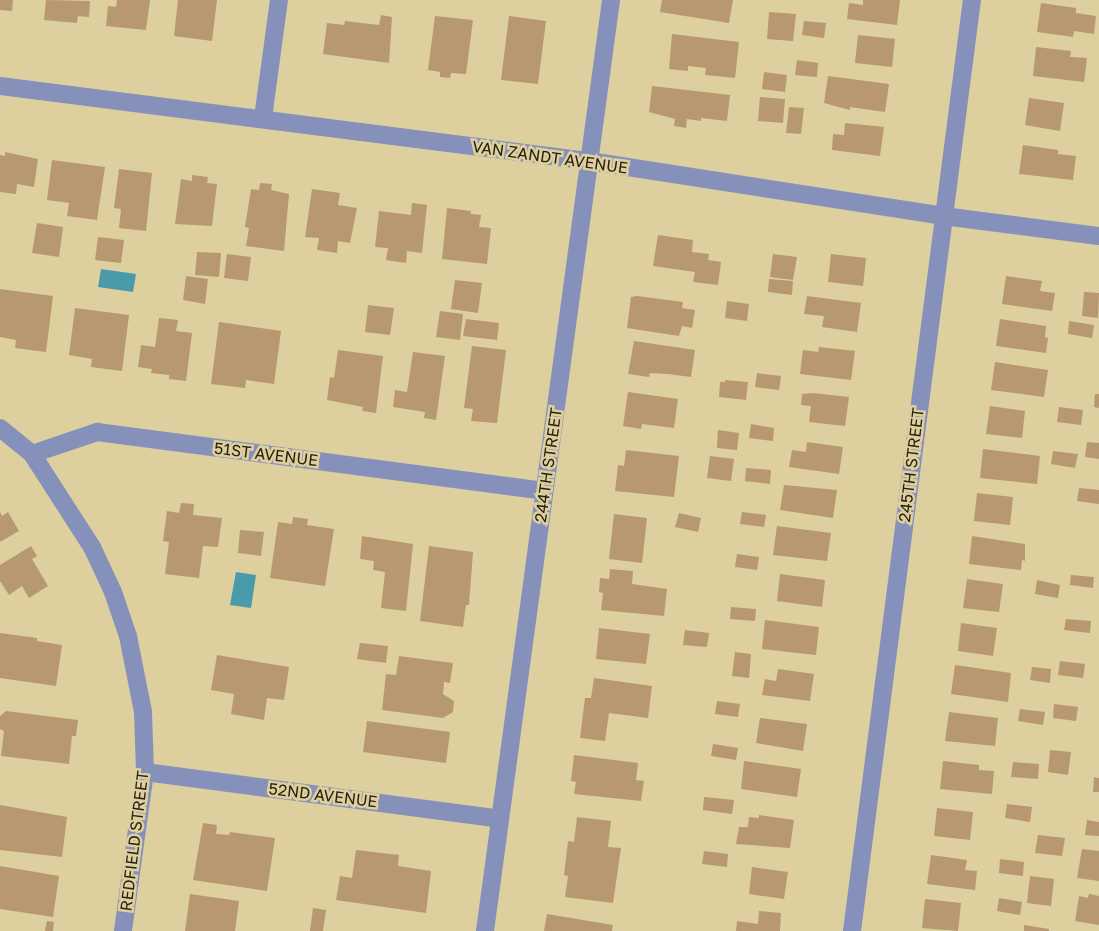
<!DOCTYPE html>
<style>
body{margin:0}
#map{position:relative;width:1099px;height:931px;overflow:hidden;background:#decf9f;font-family:"Golos Text",sans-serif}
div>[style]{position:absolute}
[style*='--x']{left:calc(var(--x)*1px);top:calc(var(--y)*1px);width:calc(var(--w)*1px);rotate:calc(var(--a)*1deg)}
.water>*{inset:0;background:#499bac}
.building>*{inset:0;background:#b79871}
.minor>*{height:18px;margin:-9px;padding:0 9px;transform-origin:9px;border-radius:9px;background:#8691bb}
span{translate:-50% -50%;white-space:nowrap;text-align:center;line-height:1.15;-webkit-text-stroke:5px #decf9f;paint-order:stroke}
.street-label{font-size:16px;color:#27210e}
</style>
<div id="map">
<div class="water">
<div style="clip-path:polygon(101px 269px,136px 274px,133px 292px,98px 287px)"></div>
<div style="clip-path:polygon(236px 572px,256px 575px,251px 608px,230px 605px)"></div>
</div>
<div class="building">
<div style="clip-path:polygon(0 0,13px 0,12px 11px,0 10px)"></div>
<div style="clip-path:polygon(46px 0,90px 1px,89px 17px,78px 16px,77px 23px,44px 20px)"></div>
<div style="clip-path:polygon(117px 0,150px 0,146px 30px,106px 26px,108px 6px,116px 7px)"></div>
<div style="clip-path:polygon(178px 0,217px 0,212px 41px,174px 36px)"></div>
<div style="clip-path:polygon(662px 0,733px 0,729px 23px,660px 12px)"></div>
<div style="clip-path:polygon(863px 0,900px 0,897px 25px,847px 19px,849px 3px,863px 5px)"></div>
<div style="clip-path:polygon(1041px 3px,1076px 8px,1076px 13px,1096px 16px,1094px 34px,1074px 31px,1073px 37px,1037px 32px)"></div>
<div style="clip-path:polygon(769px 12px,796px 14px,793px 41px,767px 39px)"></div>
<div style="clip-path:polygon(381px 15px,392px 17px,389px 63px,323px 54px,327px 23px,344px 25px,345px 21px,379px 25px)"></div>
<div style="clip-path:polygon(435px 16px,473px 20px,466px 74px,451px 73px,450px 78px,440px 77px,440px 72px,428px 70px)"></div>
<div style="clip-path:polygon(509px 16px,546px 21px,538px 84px,501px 80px)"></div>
<div style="clip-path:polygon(804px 21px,826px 23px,824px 38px,802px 35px)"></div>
<div style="clip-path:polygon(672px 34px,739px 42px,735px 78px,705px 75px,706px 68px,688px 66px,688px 71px,669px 69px)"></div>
<div style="clip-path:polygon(858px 35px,895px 39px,892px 67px,855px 63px)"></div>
<div style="clip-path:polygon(1036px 47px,1071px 51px,1070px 57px,1087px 58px,1084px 82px,1033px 76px)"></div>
<div style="clip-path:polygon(797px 60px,818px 63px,817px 77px,795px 75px)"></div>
<div style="clip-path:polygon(764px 72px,787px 75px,785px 92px,762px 89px)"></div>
<div style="clip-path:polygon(828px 76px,889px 84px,885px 112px,850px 107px,850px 110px,824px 103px)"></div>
<div style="clip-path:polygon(652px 86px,730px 95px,727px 121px,701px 118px,701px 121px,687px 119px,686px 128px,674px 126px,675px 119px,649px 112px)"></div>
<div style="clip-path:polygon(760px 97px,785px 99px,783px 123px,758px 121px)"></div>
<div style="clip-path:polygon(1029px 98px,1064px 103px,1060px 131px,1025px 125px)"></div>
<div style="clip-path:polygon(789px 107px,804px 108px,801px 134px,786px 133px)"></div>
<div style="clip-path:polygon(845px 123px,884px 127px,880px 156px,832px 150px,833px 134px,844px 135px)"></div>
<div style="clip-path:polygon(1023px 145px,1058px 150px,1058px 154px,1076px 156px,1073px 180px,1019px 174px)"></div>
<div style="clip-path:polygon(5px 152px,38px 159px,34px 187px,17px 184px,16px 194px,0 192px,0 155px,5px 156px)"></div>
<div style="clip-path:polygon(52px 160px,105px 167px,97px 220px,67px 216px,69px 203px,47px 200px)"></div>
<div style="clip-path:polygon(119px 169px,152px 173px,146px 231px,119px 228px,121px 209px,114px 208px)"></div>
<div style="clip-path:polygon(192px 175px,208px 177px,207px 183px,217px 184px,212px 226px,175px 224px,181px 179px,192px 181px)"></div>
<div style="clip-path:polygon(260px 183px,272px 184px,271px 190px,289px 194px,284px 251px,246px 246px,249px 228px,245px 227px,251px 189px,259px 190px)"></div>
<div style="clip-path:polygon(312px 189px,340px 193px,338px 205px,357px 208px,350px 243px,338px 241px,337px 253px,317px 250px,319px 238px,305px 237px)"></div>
<div style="clip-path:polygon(412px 203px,427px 205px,422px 253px,407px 251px,406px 263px,386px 260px,388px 248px,375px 247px,379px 211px,411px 215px)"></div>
<div style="clip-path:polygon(447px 208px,471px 211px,471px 214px,481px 215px,479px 227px,491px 228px,487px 264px,442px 259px)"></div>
<div style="clip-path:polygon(37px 223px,63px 227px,59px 257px,32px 253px)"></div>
<div style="clip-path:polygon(658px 235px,693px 240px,692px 252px,709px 254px,708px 260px,721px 262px,718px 285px,693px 282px,695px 272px,653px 266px)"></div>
<div style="clip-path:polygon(98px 237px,124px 240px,121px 263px,95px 260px)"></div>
<div style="clip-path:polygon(197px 252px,221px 253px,219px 277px,195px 275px)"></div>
<div style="clip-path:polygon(227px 254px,251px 257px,248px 281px,224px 278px)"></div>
<div style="clip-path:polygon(773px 254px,797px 257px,793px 280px,770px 277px)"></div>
<div style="clip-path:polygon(831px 254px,866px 258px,863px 286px,828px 282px)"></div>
<div style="clip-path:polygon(186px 276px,208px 279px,205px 304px,183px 300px)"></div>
<div style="clip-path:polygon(1006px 276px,1042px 281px,1040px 291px,1055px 293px,1052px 311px,1002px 304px)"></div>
<div style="clip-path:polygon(769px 279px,793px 281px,792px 295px,768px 292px)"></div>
<div style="clip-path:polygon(455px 280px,482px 283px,478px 313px,451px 309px)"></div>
<div style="clip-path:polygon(0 289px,53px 296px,46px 352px,15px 348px,16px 340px,0 337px)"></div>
<div style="clip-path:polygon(1084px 292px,1099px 293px,1098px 318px,1082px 316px)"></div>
<div style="clip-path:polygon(637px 296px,683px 302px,682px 308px,695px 310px,692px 328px,682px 326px,679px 336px,627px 328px,631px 297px)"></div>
<div style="clip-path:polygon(807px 296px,861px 303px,857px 332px,822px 327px,824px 316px,804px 314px)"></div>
<div style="clip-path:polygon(727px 301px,749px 304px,747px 321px,725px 318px)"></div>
<div style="clip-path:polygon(368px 305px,394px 308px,390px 335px,365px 332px)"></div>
<div style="clip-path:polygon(75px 308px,129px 315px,122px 371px,91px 367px,92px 359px,69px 355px)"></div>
<div style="clip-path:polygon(440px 311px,463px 314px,460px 340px,436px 337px)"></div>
<div style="clip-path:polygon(159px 318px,178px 320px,176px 331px,192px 333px,186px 381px,169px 379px,169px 375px,151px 373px,152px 369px,138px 367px,141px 345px,155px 347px)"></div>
<div style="clip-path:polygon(466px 319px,499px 323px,497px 340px,463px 336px)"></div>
<div style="clip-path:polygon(1000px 319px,1046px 326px,1045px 337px,1048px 338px,1046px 353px,996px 346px)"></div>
<div style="clip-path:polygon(1069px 321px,1094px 325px,1092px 338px,1068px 334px)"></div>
<div style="clip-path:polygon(219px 322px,281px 331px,274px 384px,246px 380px,245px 388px,211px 384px)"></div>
<div style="clip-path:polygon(634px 341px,695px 350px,691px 377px,668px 374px,650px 373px,649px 377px,628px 374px)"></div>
<div style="clip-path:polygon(472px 346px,506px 350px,497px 423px,471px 421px,473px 409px,464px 408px)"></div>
<div style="clip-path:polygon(819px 347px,855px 351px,851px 380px,800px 374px,803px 350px,818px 352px)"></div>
<div style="clip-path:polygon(338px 350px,383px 356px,376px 413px,362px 411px,363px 407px,327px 400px,330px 377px,334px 378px)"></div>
<div style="clip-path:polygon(413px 352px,445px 356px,436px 420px,424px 418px,425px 412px,393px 407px,395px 390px,407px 392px)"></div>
<div style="clip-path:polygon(995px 362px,1048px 370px,1044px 397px,991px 390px)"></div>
<div style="clip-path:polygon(757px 373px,781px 376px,779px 390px,755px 387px)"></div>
<div style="clip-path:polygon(725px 380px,748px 382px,746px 400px,719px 397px,720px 382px,725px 382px)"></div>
<div style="clip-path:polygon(628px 392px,678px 399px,674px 428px,642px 424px,641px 429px,623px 426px)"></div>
<div style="clip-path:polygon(813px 393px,849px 397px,845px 426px,809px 422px,811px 406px,801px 405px,802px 394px)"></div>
<div style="clip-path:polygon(1095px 394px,1099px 394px,1099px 408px,1094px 407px)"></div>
<div style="clip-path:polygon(990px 406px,1025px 411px,1022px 438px,986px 434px)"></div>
<div style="clip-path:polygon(1059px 407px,1083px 410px,1081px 425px,1057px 422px)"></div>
<div style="clip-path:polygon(751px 424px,774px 428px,773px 441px,749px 438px)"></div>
<div style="clip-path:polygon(718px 430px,739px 433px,737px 450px,717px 448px)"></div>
<div style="clip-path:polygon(807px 442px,843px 447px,839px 474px,789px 467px,792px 450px,806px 452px)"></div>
<div style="clip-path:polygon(1087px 442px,1099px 443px,1099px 459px,1085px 457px)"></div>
<div style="clip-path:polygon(983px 449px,1040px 456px,1037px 484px,980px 478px)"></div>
<div style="clip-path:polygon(626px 450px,679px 456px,674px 497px,615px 491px,618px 465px,624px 466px)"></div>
<div style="clip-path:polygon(1053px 451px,1078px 454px,1075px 468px,1051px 464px)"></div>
<div style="clip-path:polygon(710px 456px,734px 459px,731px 481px,707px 478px)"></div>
<div style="clip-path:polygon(746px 468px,771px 470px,770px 484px,745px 481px)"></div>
<div style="clip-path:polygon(784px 485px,837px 490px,833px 518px,780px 510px)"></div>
<div style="clip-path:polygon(1079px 488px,1099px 490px,1099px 504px,1077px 501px)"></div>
<div style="clip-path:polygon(977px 493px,1013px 497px,1010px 525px,974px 521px)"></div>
<div style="clip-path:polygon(181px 503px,194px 504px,193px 515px,222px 518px,218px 547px,203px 546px,199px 578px,165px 574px,169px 542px,163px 541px,167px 511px,179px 513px)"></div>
<div style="clip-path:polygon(0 512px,2px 516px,8px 512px,19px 531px,0 542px)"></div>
<div style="clip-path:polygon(742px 512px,766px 515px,764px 527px,740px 524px)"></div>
<div style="clip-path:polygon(679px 513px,701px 518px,698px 532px,675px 527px)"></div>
<div style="clip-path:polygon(614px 514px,647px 518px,642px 563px,609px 559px)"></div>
<div style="clip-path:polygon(293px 517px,308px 519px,307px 525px,334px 529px,325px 586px,270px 578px,278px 522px,292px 524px)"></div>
<div style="clip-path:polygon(777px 526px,831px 533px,827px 561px,773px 555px)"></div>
<div style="clip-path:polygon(240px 530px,264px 532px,261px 556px,238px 553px)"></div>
<div style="clip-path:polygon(362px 536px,413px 544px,406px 611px,381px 608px,385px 572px,373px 570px,374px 561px,360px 559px)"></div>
<div style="clip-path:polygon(972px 536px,1025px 544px,1025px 561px,1022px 560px,1021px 570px,969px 564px)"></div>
<div style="clip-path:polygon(31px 546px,37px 556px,32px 559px,48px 586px,29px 598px,22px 586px,9px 595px,0 581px,0 565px)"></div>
<div style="clip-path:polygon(429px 546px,473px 552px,469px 605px,466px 605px,463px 627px,420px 621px)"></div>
<div style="clip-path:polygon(737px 554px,759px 557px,757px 570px,735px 567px)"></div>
<div style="clip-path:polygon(610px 569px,633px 571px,632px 584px,667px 589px,664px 616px,601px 610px,603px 593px,599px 592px,600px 578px,609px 579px)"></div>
<div style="clip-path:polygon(780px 574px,825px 580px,822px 607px,777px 601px)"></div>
<div style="clip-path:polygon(1071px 575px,1094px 577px,1093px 588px,1070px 585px)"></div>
<div style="clip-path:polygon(967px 579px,1003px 584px,999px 612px,963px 608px)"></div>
<div style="clip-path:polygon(1037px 580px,1060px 585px,1058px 598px,1035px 594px)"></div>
<div style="clip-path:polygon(731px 607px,756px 609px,755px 621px,730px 619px)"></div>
<div style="clip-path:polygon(1066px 619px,1091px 621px,1090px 633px,1064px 630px)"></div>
<div style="clip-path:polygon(765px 620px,819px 627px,816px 655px,762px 649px)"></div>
<div style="clip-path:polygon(961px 623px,997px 628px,993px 656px,958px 651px)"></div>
<div style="clip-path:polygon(599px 628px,650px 634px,646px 664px,596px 659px)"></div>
<div style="clip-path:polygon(685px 630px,709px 633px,707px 647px,683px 645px)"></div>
<div style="clip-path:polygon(0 633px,37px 638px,37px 641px,62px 645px,56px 686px,0 678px)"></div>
<div style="clip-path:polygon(360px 643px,388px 646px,386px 663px,357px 659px)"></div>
<div style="clip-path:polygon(735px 652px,751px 654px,749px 678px,732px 676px)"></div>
<div style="clip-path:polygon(217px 655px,289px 667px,284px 700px,267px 698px,264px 720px,231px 714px,234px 694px,211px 690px)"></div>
<div style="clip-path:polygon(399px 656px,453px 663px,450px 683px,444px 682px,443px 694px,454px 701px,453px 712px,443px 718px,382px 710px,386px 674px,396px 675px)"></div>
<div style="clip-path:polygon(1060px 661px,1085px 664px,1083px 678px,1058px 675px)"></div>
<div style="clip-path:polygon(955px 665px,1011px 673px,1008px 702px,951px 694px)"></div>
<div style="clip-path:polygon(1032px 667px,1051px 669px,1050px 683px,1030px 680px)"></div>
<div style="clip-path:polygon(778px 669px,814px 674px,810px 701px,762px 695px,765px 679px,776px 681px)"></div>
<div style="clip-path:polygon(594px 678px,652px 686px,648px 718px,609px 713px,605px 741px,580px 738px,585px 698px,591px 698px)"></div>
<div style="clip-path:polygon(717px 701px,740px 704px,738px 717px,715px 714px)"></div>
<div style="clip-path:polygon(1054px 704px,1078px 707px,1076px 721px,1053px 718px)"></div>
<div style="clip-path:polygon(1020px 709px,1045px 712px,1043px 725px,1018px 721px)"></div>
<div style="clip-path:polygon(6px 711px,78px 720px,76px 736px,72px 736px,69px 764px,1px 756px,4px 731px,0 729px,0 716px)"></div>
<div style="clip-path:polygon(949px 712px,998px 718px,995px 746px,945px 741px)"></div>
<div style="clip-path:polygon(760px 718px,807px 724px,803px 751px,756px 743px)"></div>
<div style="clip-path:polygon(367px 721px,450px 732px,446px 763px,363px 752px)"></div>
<div style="clip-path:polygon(713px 744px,738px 748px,736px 760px,711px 756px)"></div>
<div style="clip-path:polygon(1050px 750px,1071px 752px,1068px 775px,1048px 772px)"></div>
<div style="clip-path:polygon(574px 755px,638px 763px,636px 780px,644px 781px,641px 801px,574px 794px,576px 782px,571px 781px)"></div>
<div style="clip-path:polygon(744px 761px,801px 769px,797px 797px,741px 789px)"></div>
<div style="clip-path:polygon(943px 761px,979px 765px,979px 770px,994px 771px,992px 794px,940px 789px)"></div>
<div style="clip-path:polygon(1013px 762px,1039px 764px,1038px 779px,1011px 777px)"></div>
<div style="clip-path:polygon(1094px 777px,1099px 778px,1099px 792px,1093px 792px)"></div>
<div style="clip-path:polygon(704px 797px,734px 800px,732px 814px,703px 810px)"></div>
<div style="clip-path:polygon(1007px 804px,1032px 807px,1030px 822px,1005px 818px)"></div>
<div style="clip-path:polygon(0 805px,67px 817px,62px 857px,0 850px)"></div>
<div style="clip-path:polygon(937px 808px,973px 812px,970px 840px,934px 836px)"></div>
<div style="clip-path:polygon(759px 815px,794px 820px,790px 848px,736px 844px,739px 827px,748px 827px,749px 817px,759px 818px)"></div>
<div style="clip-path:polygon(577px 817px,611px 821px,608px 847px,621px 848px,613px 903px,565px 897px,568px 876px,564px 875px,568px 841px,574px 842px)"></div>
<div style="clip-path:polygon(1087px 820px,1099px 822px,1099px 836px,1085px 835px)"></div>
<div style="clip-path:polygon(203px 823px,217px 825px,216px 834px,229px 835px,230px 832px,275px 838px,267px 891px,193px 880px)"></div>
<div style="clip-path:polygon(1038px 835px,1065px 838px,1062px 856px,1035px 853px)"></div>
<div style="clip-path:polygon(1082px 849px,1099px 851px,1099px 881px,1077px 878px)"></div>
<div style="clip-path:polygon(356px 850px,399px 855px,398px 866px,431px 871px,426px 913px,336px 900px,340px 876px,352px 878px)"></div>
<div style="clip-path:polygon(704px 851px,728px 854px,727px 867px,702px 864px)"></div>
<div style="clip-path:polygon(931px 855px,967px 860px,965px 870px,977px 871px,975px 890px,927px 884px)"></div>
<div style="clip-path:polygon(1000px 859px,1024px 862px,1023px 876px,999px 873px)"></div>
<div style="clip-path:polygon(0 866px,59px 876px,53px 917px,0 909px)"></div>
<div style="clip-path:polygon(752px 867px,788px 872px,784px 899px,749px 894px)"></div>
<div style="clip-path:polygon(1030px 876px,1054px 879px,1051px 906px,1027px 903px)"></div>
<div style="clip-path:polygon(190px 894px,239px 901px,235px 931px,185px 931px)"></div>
<div style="clip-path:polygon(1089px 894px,1099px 896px,1099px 925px,1075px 921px,1079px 896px,1088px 898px)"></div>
<div style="clip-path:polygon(999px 898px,1022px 902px,1020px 915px,997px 911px)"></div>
<div style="clip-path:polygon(925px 899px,961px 903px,958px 931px,922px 928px)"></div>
<div style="clip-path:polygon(313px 908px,326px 910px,323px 931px,310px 931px)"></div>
<div style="clip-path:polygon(759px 911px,781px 913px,780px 931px,736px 931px,737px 921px,758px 924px)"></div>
<div style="clip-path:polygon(547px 914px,613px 925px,612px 931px,544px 931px)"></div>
<div style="clip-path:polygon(47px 921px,54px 922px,53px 931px,45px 931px)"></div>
<div style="clip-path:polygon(1024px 925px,1049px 929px,1049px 931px,1024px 931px)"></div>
</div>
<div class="minor">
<div style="--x:0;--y:86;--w:594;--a:7.26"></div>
<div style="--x:589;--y:161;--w:358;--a:8.8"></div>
<div style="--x:943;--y:216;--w:157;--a:7.3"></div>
<div style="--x:263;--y:118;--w:119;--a:-82.3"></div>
<div style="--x:0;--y:428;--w:41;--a:39.1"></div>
<div style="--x:32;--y:454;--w:69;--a:-18.7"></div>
<div style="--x:97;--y:432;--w:451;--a:7.5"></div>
<div style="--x:32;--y:454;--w:111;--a:57.2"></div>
<div style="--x:92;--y:547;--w:50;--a:65"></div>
<div style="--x:113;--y:592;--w:46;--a:71.2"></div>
<div style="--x:128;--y:636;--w:77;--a:78.8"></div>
<div style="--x:143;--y:712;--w:60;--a:88.1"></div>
<div style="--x:145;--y:772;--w:161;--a:97.9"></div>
<div style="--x:145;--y:772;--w:358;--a:7.5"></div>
<div style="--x:485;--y:931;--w:939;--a:-82.29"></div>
<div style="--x:852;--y:931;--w:939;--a:-82.66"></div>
</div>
<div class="street-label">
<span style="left:550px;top:157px;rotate:8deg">VAN ZANDT AVENUE</span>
<span style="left:266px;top:454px;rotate:7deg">51ST AVENUE</span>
<span style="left:548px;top:465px;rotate:-82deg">244TH STREET</span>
<span style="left:911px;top:465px;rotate:-83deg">245TH STREET</span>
<span style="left:323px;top:795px;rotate:7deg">52ND AVENUE</span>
<span style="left:134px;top:841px;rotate:-83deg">REDFIELD STREET</span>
</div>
</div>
